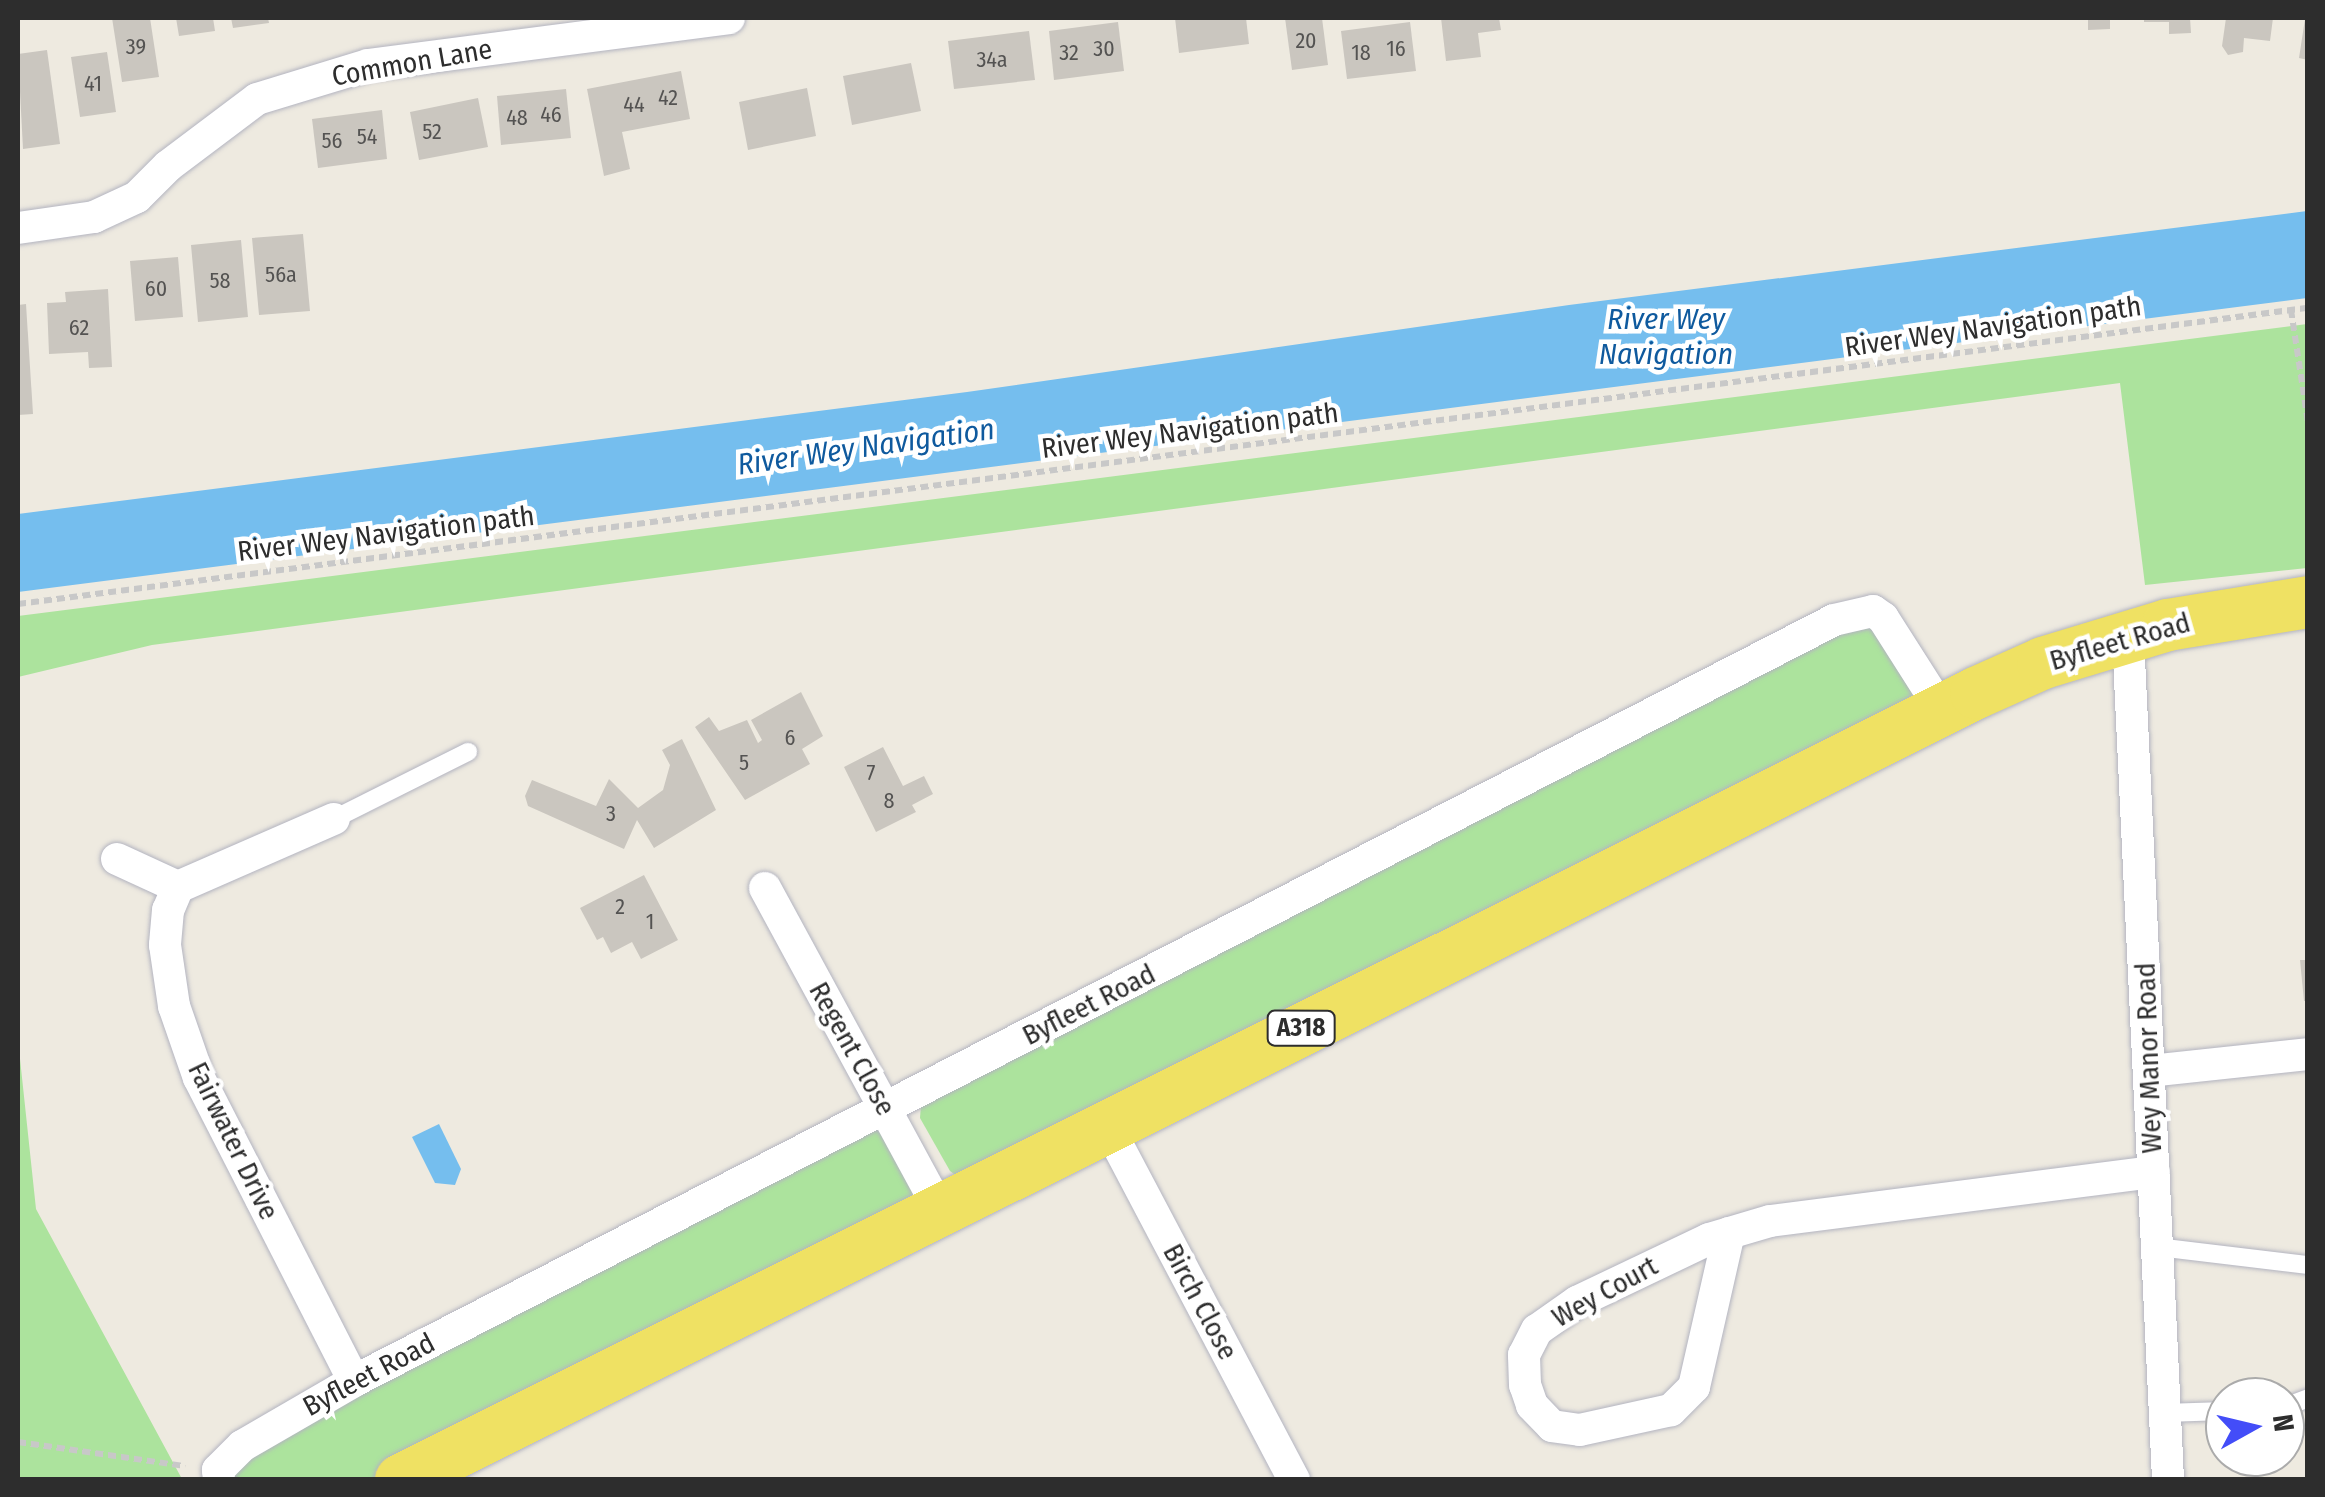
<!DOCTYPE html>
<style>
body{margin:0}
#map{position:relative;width:2325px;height:1497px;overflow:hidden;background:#eeeae0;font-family:"Fira Sans Condensed",sans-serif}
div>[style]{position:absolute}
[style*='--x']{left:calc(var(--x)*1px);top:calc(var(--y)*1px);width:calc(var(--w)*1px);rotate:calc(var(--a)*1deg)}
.green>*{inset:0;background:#ace39d}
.water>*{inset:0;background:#75beee}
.building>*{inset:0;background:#cac6bf}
.path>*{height:6px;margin-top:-3px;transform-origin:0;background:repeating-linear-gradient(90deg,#c8c8c8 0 8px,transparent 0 13px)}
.roads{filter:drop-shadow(0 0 2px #b3b4c0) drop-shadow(0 0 2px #b3b4c0)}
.service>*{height:18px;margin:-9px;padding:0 9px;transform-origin:9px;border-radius:9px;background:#fff}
.minor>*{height:32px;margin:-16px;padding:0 16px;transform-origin:16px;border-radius:16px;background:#fff}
.primary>*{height:52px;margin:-26px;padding:0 26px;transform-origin:26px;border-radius:26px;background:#efe163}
span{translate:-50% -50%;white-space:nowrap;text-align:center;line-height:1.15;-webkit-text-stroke:9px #fff;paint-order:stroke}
.number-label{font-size:22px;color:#545352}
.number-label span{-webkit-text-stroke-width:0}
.shield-label span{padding:2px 8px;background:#fff;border:2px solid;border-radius:8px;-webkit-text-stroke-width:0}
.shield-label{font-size:25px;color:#2d2d2d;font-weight:700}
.street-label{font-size:28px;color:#2d2d2d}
.water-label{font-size:30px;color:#0f5a9e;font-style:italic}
.frame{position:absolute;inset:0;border:20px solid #2d2d2d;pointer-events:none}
.north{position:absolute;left:2205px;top:1377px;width:100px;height:100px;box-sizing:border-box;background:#fff;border:2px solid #ababab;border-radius:50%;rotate:82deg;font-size:28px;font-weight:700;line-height:40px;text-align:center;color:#2d2d2d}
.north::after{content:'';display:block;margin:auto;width:35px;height:45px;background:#434df8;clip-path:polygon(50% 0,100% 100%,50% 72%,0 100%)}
</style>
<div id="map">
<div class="green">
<div style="clip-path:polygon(2307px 324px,2307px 568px,2145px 585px,2120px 383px,152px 645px,18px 677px,18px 616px)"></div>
<div style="clip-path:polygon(1870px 624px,1929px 715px,977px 1191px,950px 1171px,920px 1118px,921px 1105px,1821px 638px)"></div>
<div style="clip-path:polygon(18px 1040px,36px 1209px,182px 1479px,18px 1479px)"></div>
<div style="clip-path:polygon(872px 1116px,927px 1216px,401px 1479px,221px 1480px,242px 1446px)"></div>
</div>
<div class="water">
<div style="clip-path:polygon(2307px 211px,2307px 298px,18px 592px,18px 514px,967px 392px,1569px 305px)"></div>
<div style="clip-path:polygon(439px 1124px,461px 1169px,455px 1185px,435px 1183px,412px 1137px)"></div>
</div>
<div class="building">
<div style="clip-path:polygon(112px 18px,150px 18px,159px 77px,122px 82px)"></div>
<div style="clip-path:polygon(176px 18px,213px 18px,215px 31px,179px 36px)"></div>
<div style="clip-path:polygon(231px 18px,268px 18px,269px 23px,233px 28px)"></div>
<div style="clip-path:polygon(1175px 18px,1246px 18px,1249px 44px,1179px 53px)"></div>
<div style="clip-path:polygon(1285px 18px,1322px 18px,1328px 65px,1292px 70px)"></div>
<div style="clip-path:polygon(1441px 18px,1499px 18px,1501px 30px,1478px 33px,1481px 57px,1446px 61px)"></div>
<div style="clip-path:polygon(2088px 18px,2110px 18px,2110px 29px,2088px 30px)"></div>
<div style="clip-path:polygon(2144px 18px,2190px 18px,2191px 33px,2169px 34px,2169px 22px,2144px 22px)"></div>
<div style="clip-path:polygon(2226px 18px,2273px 18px,2270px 41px,2244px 38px,2243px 52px,2228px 55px,2222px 46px)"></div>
<div style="clip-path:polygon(2305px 19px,2308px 20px,2308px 60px,2299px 58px)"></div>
<div style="clip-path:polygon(1118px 22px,1124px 71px,1054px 80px,1049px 31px)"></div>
<div style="clip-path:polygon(1410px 22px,1416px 71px,1347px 79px,1341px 31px)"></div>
<div style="clip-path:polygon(1029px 31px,1035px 80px,954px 89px,948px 41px)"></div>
<div style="clip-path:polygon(47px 50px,60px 144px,23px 149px,18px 54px)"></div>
<div style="clip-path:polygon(107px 52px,116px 112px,80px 117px,71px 57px)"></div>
<div style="clip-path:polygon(911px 63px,921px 111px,852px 125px,843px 76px)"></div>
<div style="clip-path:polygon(681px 71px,690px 119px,622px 132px,630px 169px,604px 176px,587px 89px)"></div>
<div style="clip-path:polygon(807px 88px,816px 136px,748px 150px,739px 102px)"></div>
<div style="clip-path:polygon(566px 89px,571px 138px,501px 145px,497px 96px)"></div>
<div style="clip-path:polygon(478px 98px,488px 147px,419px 160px,410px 112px)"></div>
<div style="clip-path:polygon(382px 110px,387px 159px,318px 168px,312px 119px)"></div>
<div style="clip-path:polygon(303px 234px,310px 311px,259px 315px,252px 238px)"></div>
<div style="clip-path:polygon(241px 240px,248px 317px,198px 322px,191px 245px)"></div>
<div style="clip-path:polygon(178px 257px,183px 317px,135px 321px,130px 261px)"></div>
<div style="clip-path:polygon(108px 289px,112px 367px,89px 368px,88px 352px,49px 354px,47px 303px,66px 302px,65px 292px)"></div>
<div style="clip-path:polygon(26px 304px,33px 414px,18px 415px,18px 305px)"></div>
<div style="clip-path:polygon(801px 692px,823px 736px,802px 749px,810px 764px,745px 800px,695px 727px,709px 717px,719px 731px,747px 720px,758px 743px,762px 740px,751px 720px)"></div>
<div style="clip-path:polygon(682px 739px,716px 810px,654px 848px,637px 820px,624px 849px,528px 806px,525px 796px,532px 780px,596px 806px,609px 779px,638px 808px,663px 790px,670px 765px,662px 750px)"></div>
<div style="clip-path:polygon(883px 747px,903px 786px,924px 776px,933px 794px,912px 805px,916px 812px,876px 832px,844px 767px)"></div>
<div style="clip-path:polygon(644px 875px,678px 940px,641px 959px,632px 942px,611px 953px,603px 937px,597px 940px,580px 908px)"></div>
<div style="clip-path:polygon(2300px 960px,2308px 960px,2308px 1001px,2304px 1001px)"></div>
</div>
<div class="path">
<div style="--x:2291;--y:310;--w:113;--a:81.4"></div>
<div style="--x:18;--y:604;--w:2309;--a:-7.37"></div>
<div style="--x:18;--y:1442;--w:169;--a:8.2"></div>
</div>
<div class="roads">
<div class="service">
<div style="--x:334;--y:819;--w:150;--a:-26.6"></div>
<div style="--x:2157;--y:1247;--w:152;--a:6.8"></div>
<div style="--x:2285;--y:1407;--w:25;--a:-21"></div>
<div style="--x:2164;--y:1413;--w:61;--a:-1.9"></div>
</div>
<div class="minor">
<div style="--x:18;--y:228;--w:77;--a:-8.2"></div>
<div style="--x:94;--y:217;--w:47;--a:-24.9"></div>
<div style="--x:137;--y:197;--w:44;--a:-45"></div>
<div style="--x:168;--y:166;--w:111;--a:-37"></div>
<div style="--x:257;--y:99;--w:116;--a:-17"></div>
<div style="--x:368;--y:65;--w:364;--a:-7.4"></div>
<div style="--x:2128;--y:637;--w:844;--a:87.28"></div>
<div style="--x:117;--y:859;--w:67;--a:24.7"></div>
<div style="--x:178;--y:887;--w:170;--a:-23.6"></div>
<div style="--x:178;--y:887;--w:25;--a:113"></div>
<div style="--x:168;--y:910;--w:35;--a:95"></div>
<div style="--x:165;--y:945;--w:62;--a:81.6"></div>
<div style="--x:174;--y:1006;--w:76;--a:70.9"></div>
<div style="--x:199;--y:1078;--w:340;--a:62.9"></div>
<div style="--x:765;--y:888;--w:365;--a:61.5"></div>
<div style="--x:2150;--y:1071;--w:159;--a:-6.1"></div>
<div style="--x:1107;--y:1125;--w:401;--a:62.2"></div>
<div style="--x:1729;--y:1233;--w:158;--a:102.8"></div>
<div style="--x:1694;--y:1387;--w:33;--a:135"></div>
<div style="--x:1671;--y:1410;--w:93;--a:167.6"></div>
<div style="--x:1580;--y:1430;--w:28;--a:-172"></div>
<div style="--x:1552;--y:1426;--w:29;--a:-134"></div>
<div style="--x:1532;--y:1405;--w:21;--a:-109"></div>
<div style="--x:1525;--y:1385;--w:30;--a:-92"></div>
<div style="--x:1524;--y:1355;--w:28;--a:-63"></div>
<div style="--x:1537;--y:1330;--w:49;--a:-35"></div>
<div style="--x:1577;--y:1302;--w:146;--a:-25.5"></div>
<div style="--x:1709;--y:1239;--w:64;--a:-16.4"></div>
<div style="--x:1770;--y:1221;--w:387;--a:-7.3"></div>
<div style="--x:219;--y:1480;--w:10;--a:-96"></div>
<div style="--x:218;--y:1470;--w:34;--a:-45"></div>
<div style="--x:242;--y:1446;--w:129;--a:-30.1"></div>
<div style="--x:354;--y:1381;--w:1664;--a:-27.21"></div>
<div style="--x:1834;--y:620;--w:40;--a:-13"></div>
<div style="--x:1873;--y:611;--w:12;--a:35"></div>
<div style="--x:1883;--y:618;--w:108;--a:57.5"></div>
</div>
<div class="primary">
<div style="--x:401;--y:1480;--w:1761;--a:-26.55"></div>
<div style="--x:1976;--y:693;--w:73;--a:-24.1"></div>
<div style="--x:2043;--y:663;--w:131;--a:-16.9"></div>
<div style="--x:2168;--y:625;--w:142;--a:-9.3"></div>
</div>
</div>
<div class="number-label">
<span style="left:1306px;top:41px">20</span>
<span style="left:136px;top:47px">39</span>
<span style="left:1104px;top:49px">30</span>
<span style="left:1396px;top:49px">16</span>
<span style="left:1069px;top:53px">32</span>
<span style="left:1361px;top:53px">18</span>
<span style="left:992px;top:60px">34a</span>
<span style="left:93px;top:84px">41</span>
<span style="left:668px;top:98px">42</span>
<span style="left:634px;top:105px">44</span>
<span style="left:551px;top:115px">46</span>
<span style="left:517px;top:118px">48</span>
<span style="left:432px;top:132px">52</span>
<span style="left:367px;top:137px">54</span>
<span style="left:332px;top:141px">56</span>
<span style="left:281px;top:275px">56a</span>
<span style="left:220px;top:281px">58</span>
<span style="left:156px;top:289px">60</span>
<span style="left:79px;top:328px">62</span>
<span style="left:790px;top:738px">6</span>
<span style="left:744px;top:763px">5</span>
<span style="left:871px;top:773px">7</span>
<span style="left:889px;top:801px">8</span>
<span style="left:611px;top:814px">3</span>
<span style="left:620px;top:907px">2</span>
<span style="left:650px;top:922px">1</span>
</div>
<div class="shield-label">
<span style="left:1301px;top:1028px">A318</span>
</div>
<div class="street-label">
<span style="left:412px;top:63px;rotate:-10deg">Common Lane</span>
<span style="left:1993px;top:327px;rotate:-8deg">River Wey Navigation path</span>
<span style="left:1190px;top:431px;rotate:-7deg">River Wey Navigation path</span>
<span style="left:386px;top:534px;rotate:-7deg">River Wey Navigation path</span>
<span style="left:2120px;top:642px;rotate:-16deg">Byfleet Road</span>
<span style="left:1089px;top:1005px;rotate:-27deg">Byfleet Road</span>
<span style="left:852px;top:1049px;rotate:61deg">Regent Close</span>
<span style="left:2149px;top:1058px;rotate:-92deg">Wey Manor Road</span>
<span style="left:233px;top:1141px;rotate:64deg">Fairwater Drive</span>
<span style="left:1605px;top:1292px;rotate:-29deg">Wey Court</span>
<span style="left:1200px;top:1302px;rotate:62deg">Birch Close</span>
<span style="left:369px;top:1375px;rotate:-28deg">Byfleet Road</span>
</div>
<div class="water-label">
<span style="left:1666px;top:336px">River Wey<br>Navigation</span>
<span style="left:866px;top:447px;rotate:-8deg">River Wey Navigation</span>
</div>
<div class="frame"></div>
<div class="north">N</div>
</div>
